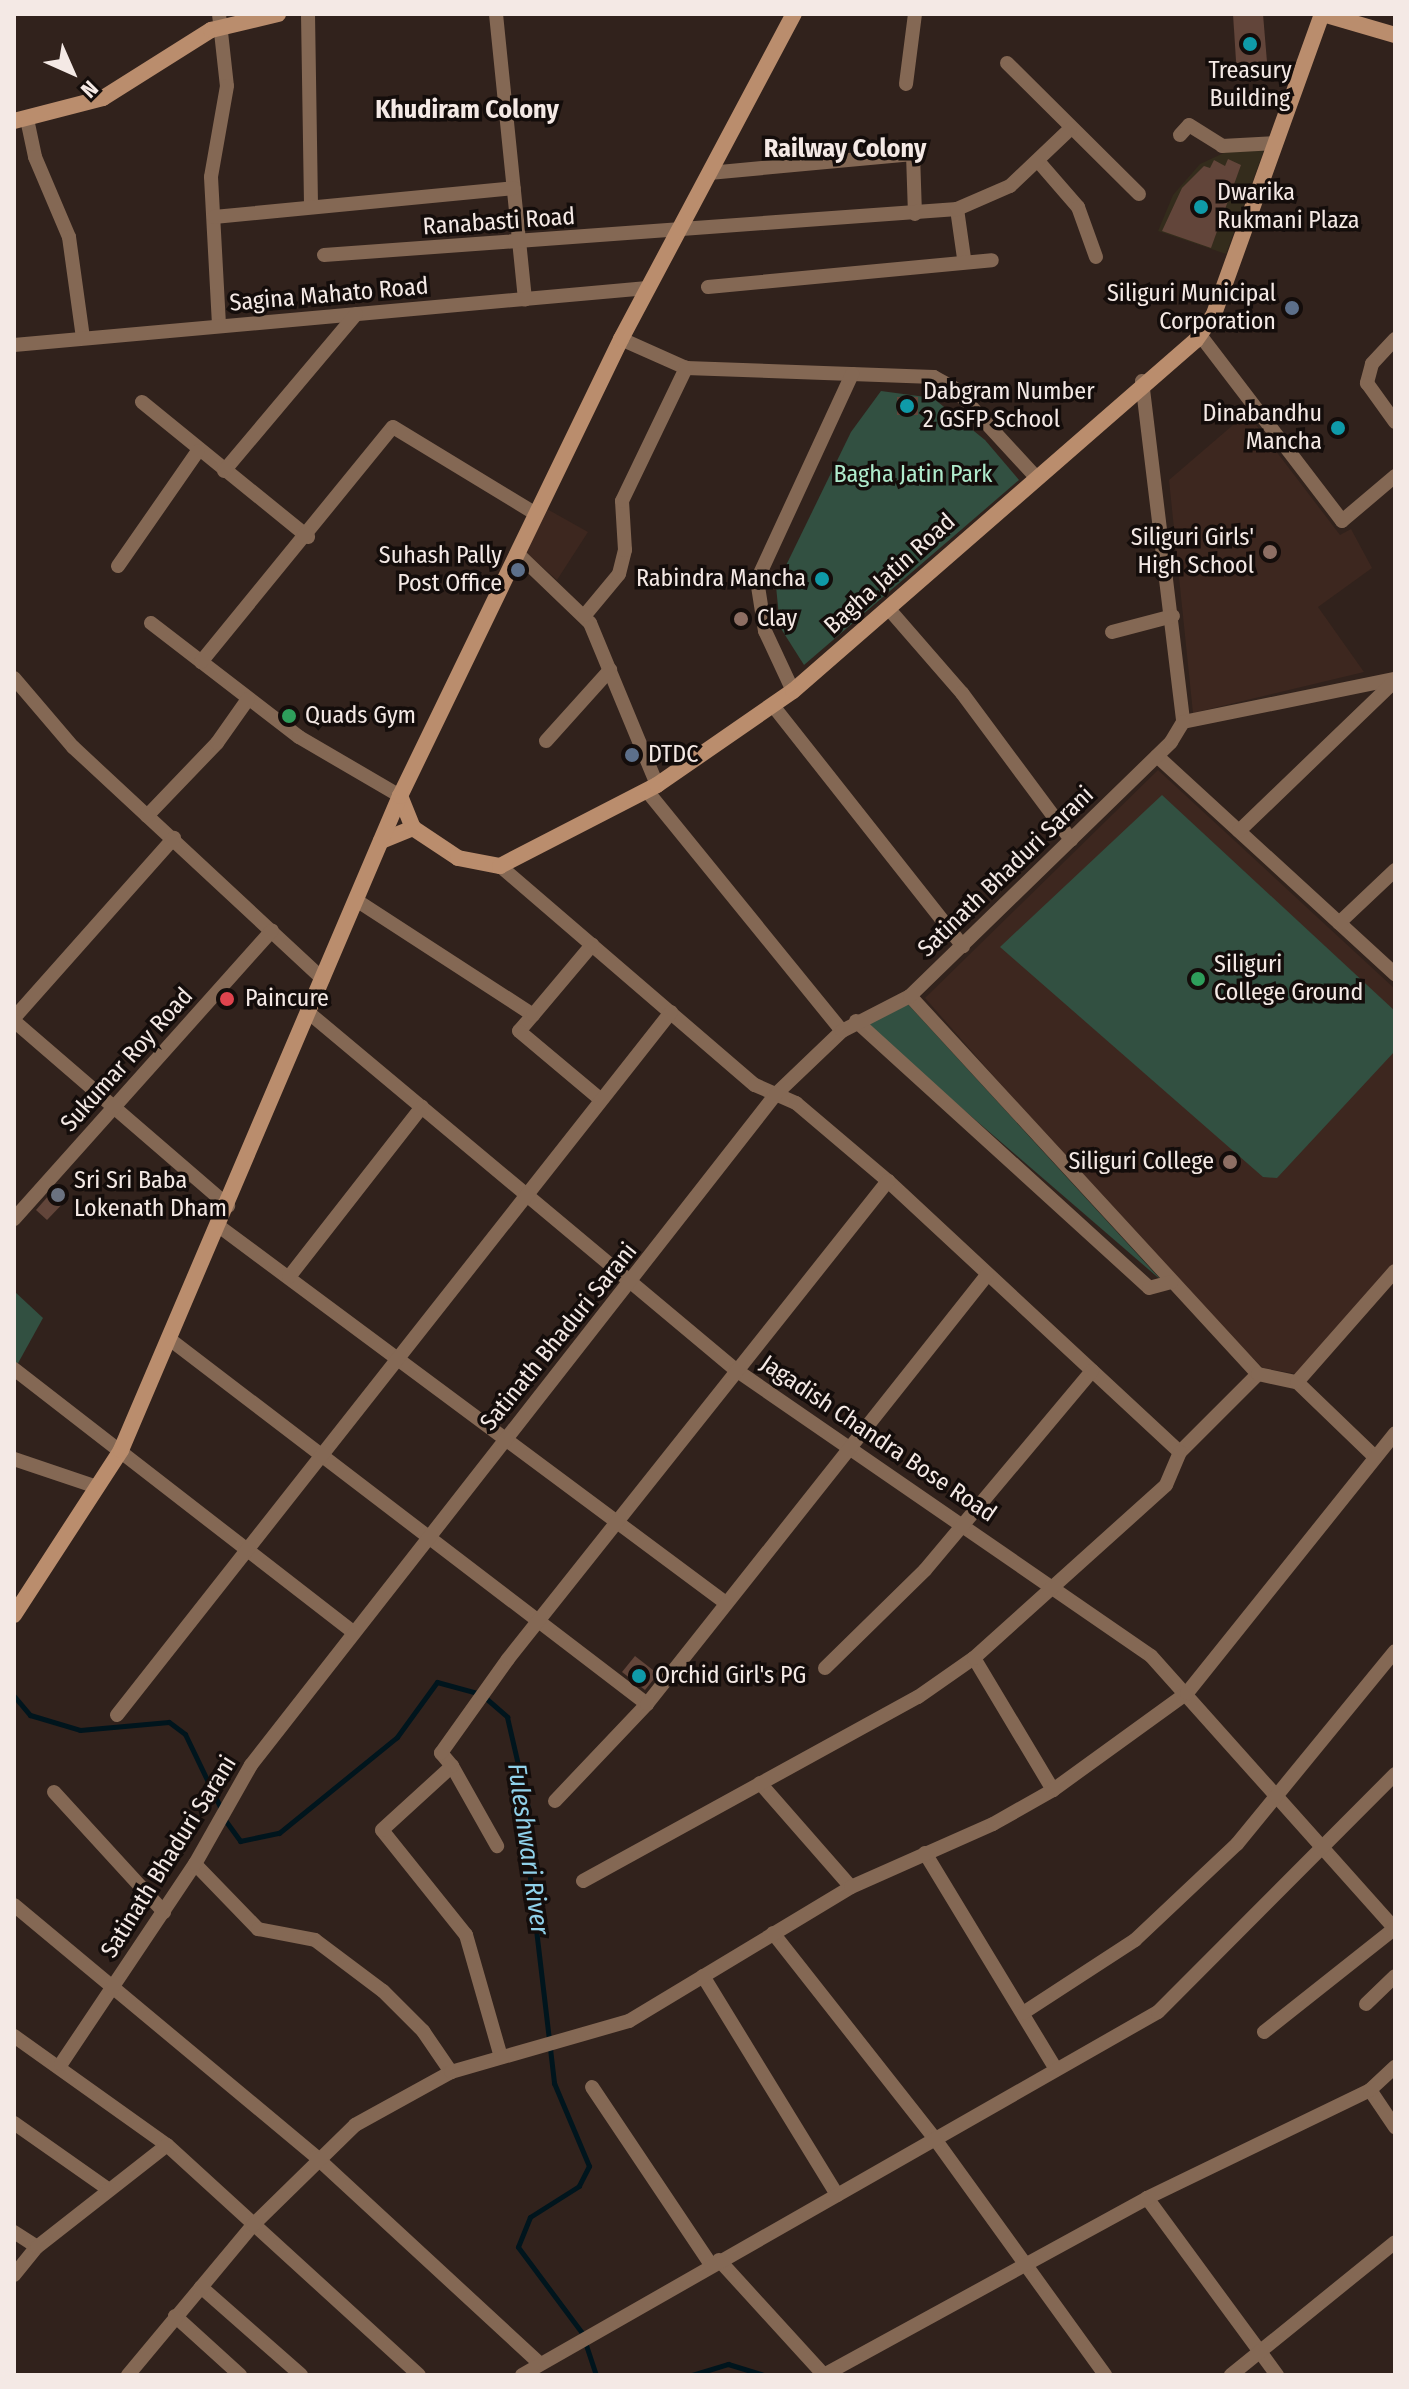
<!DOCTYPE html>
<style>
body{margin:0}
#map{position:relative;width:1409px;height:2389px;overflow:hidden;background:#31221c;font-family:"Fira Sans Condensed",sans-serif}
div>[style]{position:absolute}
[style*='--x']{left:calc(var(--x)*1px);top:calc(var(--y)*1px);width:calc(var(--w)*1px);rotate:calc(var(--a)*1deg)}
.commercial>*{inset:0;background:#342c1c}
.built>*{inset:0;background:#3d271f}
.green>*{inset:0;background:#325041}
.stream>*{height:5px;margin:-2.5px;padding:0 2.5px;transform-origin:2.5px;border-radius:2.5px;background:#00151d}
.building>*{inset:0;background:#62453a}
.street>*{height:14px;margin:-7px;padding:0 7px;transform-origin:7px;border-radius:7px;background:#846854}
.secondary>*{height:16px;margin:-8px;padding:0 8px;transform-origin:8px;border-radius:8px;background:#ba8d6d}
.dots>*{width:22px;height:22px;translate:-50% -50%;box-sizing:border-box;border:4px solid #140d0b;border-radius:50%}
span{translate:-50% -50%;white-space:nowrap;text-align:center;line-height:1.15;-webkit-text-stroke:7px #140d0b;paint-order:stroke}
.poi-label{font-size:24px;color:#f4e9e5}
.left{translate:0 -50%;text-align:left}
.right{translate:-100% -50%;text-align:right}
.street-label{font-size:24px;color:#f4e9e5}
.park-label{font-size:24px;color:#afebcc}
.neighbourhood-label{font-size:26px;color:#f4e9e5;font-weight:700}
.water-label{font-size:26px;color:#90d1ea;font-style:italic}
.frame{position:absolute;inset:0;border:16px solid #f4e9e5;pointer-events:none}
.north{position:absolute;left:32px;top:32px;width:80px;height:80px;-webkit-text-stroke:6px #140d0b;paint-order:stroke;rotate:135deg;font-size:22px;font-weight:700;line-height:32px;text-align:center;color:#f4e9e5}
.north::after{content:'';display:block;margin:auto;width:28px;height:36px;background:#f4e9e5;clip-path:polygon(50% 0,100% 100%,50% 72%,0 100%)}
</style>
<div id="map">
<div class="commercial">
<div style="clip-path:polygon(1264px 150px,1226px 254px,1158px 231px,1173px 195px,1200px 164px,1228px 151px)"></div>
</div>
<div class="built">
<div style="clip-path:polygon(1247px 413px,1340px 535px,1351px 529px,1372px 568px,1318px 607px,1364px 672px,1193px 713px,1169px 480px)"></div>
<div style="clip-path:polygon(547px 509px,588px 532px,557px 580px,524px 551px)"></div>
<div style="clip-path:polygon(1158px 770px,1395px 989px,1395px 1262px,1297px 1374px,1263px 1368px,1166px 1273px,925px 998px)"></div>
</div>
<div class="green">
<div style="clip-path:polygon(881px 391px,933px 398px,985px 440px,1019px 480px,804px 665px,780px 627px,776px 586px,851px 432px)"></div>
<div style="clip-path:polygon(1162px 795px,1395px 1011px,1395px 1051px,1277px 1178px,1263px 1177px,1000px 947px)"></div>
<div style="clip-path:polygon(906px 1002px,1162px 1281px,862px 1022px)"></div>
<div style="clip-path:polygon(14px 1291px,43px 1318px,17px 1365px,14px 1362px)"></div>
</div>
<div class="stream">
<div style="--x:14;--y:1696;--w:25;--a:50"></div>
<div style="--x:30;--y:1715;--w:52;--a:16.7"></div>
<div style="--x:80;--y:1730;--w:89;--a:-5.1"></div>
<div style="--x:169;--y:1722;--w:20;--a:37"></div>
<div style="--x:185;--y:1734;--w:85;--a:64.3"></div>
<div style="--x:225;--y:1820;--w:26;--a:54"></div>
<div style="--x:240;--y:1841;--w:40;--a:-12"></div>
<div style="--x:279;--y:1833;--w:152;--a:-39.1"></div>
<div style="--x:397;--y:1737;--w:68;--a:-54"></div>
<div style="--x:437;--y:1682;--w:46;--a:15.3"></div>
<div style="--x:481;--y:1694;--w:35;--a:41"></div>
<div style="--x:507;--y:1717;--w:93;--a:77"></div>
<div style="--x:528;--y:1808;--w:53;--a:90"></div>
<div style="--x:528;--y:1861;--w:224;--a:83.3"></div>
<div style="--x:554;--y:2083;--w:90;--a:67.1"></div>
<div style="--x:589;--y:2166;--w:22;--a:117"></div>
<div style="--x:579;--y:2186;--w:58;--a:147.7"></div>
<div style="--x:530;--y:2217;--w:32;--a:112"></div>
<div style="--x:518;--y:2247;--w:107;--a:53.3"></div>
<div style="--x:582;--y:2333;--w:44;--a:71.6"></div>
<div style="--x:692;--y:2375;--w:38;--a:-17"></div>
<div style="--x:728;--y:2364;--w:37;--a:17"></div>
</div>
<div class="building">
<div style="clip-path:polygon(1233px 14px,1263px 14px,1268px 74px,1237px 76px)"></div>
<div style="clip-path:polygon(1228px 159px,1241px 165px,1211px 248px,1162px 231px,1182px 188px,1204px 166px,1210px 168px,1214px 160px,1225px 166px)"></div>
<div style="clip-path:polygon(897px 397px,918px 397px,918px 415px,897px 415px)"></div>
<div style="clip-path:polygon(57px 1186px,69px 1197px,47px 1220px,36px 1210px)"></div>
<div style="clip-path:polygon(635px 1656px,658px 1674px,645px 1690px,622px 1672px)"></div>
</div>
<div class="street">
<div style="--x:219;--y:14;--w:72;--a:83.7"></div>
<div style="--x:227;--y:86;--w:92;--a:100"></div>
<div style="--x:211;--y:177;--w:149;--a:86.9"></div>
<div style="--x:308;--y:14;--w:191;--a:89.1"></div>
<div style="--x:496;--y:14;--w:287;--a:84.2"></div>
<div style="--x:1007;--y:63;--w:186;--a:44.8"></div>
<div style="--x:906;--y:84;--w:71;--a:-82.7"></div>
<div style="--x:27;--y:119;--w:39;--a:78"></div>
<div style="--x:35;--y:157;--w:87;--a:67"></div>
<div style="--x:69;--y:237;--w:102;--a:82.1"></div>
<div style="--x:1180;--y:135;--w:13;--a:-48"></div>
<div style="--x:1189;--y:125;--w:39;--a:32"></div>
<div style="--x:1222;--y:146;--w:54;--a:-3.2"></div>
<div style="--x:1038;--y:161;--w:61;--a:49"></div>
<div style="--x:1078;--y:207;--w:53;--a:70.2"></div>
<div style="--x:709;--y:173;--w:205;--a:-5.3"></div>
<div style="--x:913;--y:154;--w:60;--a:88.1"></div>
<div style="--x:957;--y:209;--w:49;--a:81.9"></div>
<div style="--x:214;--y:217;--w:301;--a:-5.5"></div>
<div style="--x:324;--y:255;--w:635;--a:-4.16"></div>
<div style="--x:957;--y:209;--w:58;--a:-23.5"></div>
<div style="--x:1010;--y:186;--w:83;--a:-43.5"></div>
<div style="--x:708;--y:287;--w:285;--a:-5.4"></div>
<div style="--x:1200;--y:335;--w:234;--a:52.6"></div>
<div style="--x:1342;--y:521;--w:70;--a:-40.3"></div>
<div style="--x:621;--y:339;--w:71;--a:24"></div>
<div style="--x:686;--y:368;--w:248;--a:2.1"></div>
<div style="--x:934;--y:377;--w:23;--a:29"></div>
<div style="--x:954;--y:388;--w:120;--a:47.4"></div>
<div style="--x:1395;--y:339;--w:34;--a:133"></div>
<div style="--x:1372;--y:364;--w:20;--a:105"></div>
<div style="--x:1367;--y:383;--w:48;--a:54.3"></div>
<div style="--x:14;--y:345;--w:636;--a:-5.15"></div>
<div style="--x:1142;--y:381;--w:343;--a:83.1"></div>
<div style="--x:142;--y:402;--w:214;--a:39.1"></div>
<div style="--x:224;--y:471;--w:205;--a:-49.9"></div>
<div style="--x:517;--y:553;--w:101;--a:43.8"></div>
<div style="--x:590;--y:623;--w:175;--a:67.5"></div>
<div style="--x:118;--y:566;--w:140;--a:-55.2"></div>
<div style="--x:888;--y:608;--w:113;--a:49"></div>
<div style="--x:962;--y:693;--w:183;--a:53.4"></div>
<div style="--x:585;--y:615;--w:53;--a:-50.3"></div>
<div style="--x:619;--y:574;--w:25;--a:-76"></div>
<div style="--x:625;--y:550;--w:49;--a:-93.5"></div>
<div style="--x:622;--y:501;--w:148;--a:-64.3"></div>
<div style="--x:151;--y:623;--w:187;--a:37.6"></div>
<div style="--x:299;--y:737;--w:117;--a:30.3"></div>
<div style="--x:1112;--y:632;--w:63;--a:-14.7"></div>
<div style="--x:201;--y:662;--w:303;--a:-50.8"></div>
<div style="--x:393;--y:427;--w:167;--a:31.3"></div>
<div style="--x:14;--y:678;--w:91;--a:49.5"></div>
<div style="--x:73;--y:747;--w:341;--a:42.9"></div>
<div style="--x:793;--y:691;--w:66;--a:-115"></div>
<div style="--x:765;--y:631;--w:52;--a:-98.9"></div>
<div style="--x:757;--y:580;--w:227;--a:-65.2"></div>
<div style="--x:774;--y:707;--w:305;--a:51.7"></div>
<div style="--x:1183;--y:722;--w:216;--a:-11.5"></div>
<div style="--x:546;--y:741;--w:96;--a:-48"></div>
<div style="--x:1157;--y:756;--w:323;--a:42.5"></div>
<div style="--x:647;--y:791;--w:309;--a:50.9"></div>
<div style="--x:147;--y:816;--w:101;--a:-46.2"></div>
<div style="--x:217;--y:743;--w:54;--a:-54.8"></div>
<div style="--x:1239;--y:831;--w:216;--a:-43.9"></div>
<div style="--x:500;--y:866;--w:336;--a:40.7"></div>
<div style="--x:755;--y:1085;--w:45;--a:23.7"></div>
<div style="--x:796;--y:1103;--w:121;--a:40.3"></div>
<div style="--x:888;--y:1181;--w:398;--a:42.9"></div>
<div style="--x:1180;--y:1452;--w:110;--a:-45"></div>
<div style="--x:356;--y:900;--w:211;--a:33"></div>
<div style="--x:533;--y:1015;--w:21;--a:131"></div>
<div style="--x:519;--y:1031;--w:106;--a:40"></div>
<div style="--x:1339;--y:923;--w:77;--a:-43.4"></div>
<div style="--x:910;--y:996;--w:514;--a:47.37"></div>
<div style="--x:1258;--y:1374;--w:40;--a:12"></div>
<div style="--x:1297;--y:1382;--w:108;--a:43.9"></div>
<div style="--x:309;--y:1013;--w:557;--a:39.9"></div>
<div style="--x:736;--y:1370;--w:504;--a:34.57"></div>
<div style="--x:1151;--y:1656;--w:365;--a:48.2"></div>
<div style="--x:533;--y:1015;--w:92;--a:-49.9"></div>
<div style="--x:14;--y:1018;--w:241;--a:-48.4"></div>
<div style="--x:14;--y:1021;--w:283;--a:40.8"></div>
<div style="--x:856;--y:1021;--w:396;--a:42.3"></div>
<div style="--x:1149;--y:1288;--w:23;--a:-15"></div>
<div style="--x:14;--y:1219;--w:387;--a:-48.2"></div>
<div style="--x:220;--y:1227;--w:630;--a:36.62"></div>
<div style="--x:289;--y:1277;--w:216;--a:-52"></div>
<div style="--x:172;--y:1341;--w:598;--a:37.39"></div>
<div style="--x:14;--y:1369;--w:430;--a:37.8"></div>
<div style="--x:1297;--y:1382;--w:148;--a:-48.6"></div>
<div style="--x:14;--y:1459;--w:88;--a:18.6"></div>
<div style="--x:974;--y:1658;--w:154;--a:59.1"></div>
<div style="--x:825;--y:1668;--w:140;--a:-44.4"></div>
<div style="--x:925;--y:1570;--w:260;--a:-50"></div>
<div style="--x:117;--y:1715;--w:895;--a:-51.76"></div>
<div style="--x:452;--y:1766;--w:92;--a:60.6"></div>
<div style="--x:760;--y:1783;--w:138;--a:48.8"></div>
<div style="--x:54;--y:1792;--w:163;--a:47.5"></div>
<div style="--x:555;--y:1801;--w:134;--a:-46.5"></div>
<div style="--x:647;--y:1704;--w:547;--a:-51.6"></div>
<div style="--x:925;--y:1853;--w:253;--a:58.8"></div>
<div style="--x:195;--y:1864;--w:91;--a:45.9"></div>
<div style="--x:258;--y:1929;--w:58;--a:10.9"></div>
<div style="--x:315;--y:1940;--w:85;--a:36.9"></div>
<div style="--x:383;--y:1991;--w:57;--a:45"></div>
<div style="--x:423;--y:2031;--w:50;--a:55.7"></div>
<div style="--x:583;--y:1881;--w:382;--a:-28.8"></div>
<div style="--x:918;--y:1697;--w:68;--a:-34.9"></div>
<div style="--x:974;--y:1658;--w:258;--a:-42"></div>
<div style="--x:1166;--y:1485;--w:36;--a:-67"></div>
<div style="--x:14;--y:1905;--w:393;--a:39.8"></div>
<div style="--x:316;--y:2157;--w:305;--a:42.7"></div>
<div style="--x:773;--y:1933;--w:262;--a:51.8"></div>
<div style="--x:935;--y:2139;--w:291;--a:54.2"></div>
<div style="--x:703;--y:1976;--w:257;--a:58.5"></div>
<div style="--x:1366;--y:2004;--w:40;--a:-44"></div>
<div style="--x:1023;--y:2013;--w:134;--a:-33.1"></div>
<div style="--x:1135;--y:1940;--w:140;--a:-43.3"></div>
<div style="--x:1237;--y:1844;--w:249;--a:-50.7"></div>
<div style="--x:1264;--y:2032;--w:167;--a:-38.4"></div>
<div style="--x:14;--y:2036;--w:188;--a:35.5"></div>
<div style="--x:167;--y:2145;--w:341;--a:42.4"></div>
<div style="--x:501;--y:2057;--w:127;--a:-106"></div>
<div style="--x:466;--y:1935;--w:134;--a:-128.7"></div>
<div style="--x:382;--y:1830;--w:95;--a:-42.4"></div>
<div style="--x:452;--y:1766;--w:17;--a:-130"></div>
<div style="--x:441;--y:1753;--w:115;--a:-54.5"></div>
<div style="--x:508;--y:1659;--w:611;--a:-51.52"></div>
<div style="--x:61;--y:2064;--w:241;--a:-56.2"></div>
<div style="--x:195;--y:1864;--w:114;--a:-60.5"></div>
<div style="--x:251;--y:1765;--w:852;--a:-51.96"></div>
<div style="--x:776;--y:1094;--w:91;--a:-43.7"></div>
<div style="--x:842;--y:1031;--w:76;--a:-27.2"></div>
<div style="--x:910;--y:996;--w:364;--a:-44.2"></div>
<div style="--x:1171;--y:742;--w:23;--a:-59"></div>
<div style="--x:592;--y:2087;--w:214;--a:56.2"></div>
<div style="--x:1370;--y:2090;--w:45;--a:56"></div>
<div style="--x:14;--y:2123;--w:115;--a:35.1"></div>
<div style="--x:1147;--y:2198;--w:220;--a:53.7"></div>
<div style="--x:14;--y:2232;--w:27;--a:33"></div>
<div style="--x:719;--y:2260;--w:156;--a:47.6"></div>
<div style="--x:14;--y:2275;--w:36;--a:-51"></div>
<div style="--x:37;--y:2247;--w:165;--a:-38.1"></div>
<div style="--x:201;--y:2287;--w:133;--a:41.3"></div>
<div style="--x:175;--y:2316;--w:88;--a:42.2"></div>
<div style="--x:128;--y:2375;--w:195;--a:-50.2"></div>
<div style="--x:253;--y:2225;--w:143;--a:-44.4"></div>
<div style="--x:355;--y:2125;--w:110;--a:-28.9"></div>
<div style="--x:451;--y:2072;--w:185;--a:-16"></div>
<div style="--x:629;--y:2021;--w:259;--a:-31.1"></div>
<div style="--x:851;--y:1887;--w:155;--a:-23.9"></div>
<div style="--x:993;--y:1824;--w:69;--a:-29.5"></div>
<div style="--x:1053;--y:1790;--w:165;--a:-35.9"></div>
<div style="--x:1187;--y:1693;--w:333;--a:-51.3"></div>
<div style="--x:522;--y:2375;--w:732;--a:-29.72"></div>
<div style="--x:1158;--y:2012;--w:336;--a:-45.1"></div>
<div style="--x:824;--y:2375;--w:368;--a:-28.7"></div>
<div style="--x:1147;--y:2198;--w:248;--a:-25.8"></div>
<div style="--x:1370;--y:2090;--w:34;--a:-43"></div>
<div style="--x:1231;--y:2375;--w:211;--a:-39"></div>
</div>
<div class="secondary">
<div style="--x:1323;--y:14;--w:75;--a:16.3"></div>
<div style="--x:14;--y:121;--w:92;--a:-14.5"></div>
<div style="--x:103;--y:98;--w:128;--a:-32.2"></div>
<div style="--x:211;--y:30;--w:69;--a:-13.4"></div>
<div style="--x:413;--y:828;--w:54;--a:33.7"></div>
<div style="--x:458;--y:858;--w:43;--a:10.8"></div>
<div style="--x:500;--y:866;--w:177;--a:-27.3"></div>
<div style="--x:657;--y:785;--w:165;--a:-34.7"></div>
<div style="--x:793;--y:691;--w:534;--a:-41.05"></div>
<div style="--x:1196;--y:340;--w:32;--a:-55"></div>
<div style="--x:1214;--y:314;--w:319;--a:-70.2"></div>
<div style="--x:381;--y:841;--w:35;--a:-22"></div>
<div style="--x:413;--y:828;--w:35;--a:-112"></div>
<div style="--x:14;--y:1615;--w:197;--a:-57"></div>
<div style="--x:121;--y:1450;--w:711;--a:-66.9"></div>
<div style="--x:400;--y:796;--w:508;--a:-64.19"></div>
<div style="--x:621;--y:339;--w:368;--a:-62"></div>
</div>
<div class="dots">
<div style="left:1250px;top:44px;background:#0f9aa8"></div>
<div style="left:1201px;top:207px;background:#0f9aa8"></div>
<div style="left:1292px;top:308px;background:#5c6f8a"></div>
<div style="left:907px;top:406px;background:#0f9aa8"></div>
<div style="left:1338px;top:428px;background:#0f9aa8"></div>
<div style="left:1270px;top:552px;background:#8d6e63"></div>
<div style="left:518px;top:570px;background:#5c6f8a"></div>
<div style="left:822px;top:579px;background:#0f9aa8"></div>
<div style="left:741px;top:619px;background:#8d6e63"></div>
<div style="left:289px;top:716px;background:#2e9e5b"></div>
<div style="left:632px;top:755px;background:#5c6f8a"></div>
<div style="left:1198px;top:979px;background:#2e9e5b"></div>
<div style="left:227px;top:999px;background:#e0444e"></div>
<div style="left:1230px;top:1162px;background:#8d6e63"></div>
<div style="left:58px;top:1195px;background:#6b7280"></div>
<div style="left:639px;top:1676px;background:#0f9aa8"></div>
</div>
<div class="poi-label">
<span style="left:1250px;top:85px">Treasury<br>Building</span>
<span class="left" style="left:1217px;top:207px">Dwarika<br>Rukmani Plaza</span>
<span class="right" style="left:1276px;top:308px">Siliguri Municipal<br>Corporation</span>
<span class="left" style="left:923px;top:406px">Dabgram Number<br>2 GSFP School</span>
<span class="right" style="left:1322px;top:428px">Dinabandhu<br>Mancha</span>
<span class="right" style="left:1254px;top:552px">Siliguri Girls'<br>High School</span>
<span class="right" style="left:502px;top:570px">Suhash Pally<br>Post Office</span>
<span class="right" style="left:806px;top:579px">Rabindra Mancha</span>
<span class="left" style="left:757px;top:619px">Clay</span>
<span class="left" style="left:305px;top:716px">Quads Gym</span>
<span class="left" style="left:648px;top:755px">DTDC</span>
<span class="left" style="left:1214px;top:979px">Siliguri<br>College Ground</span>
<span class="left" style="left:245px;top:999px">Paincure</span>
<span class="right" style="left:1214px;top:1162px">Siliguri College</span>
<span class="left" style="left:74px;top:1195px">Sri Sri Baba<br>Lokenath Dham</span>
<span class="left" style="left:655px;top:1676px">Orchid Girl's PG</span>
</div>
<div class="street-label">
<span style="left:499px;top:222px;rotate:-4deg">Ranabasti Road</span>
<span style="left:329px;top:295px;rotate:-5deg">Sagina Mahato Road</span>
<span style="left:890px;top:574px;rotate:-42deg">Bagha Jatin Road</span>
<span style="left:1006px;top:872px;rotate:-44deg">Satinath Bhaduri Sarani</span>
<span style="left:127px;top:1060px;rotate:-48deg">Sukumar Roy Road</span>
<span style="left:559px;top:1337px;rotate:-51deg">Satinath Bhaduri Sarani</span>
<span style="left:878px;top:1439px;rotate:34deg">Jagadish Chandra Bose Road</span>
<span style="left:169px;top:1857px;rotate:-58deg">Satinath Bhaduri Sarani</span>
</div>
<div class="park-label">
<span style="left:913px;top:475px">Bagha Jatin Park</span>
</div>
<div class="neighbourhood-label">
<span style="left:467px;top:110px">Khudiram Colony</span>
<span style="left:845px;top:149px">Railway Colony</span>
</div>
<div class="water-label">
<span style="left:528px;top:1849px;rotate:82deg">Fuleshwari River</span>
</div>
<div class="frame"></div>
<div class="north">N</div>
</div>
